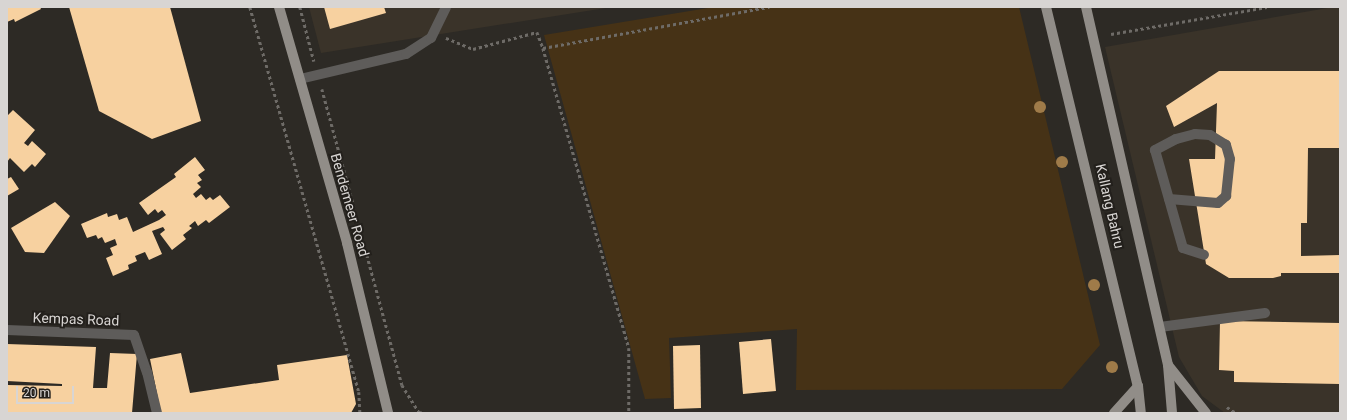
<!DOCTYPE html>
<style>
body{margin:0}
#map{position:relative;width:1347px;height:420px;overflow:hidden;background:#2d2a25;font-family:Roboto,sans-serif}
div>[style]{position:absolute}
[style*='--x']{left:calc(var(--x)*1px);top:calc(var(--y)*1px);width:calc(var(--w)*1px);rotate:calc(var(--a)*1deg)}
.built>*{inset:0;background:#3a3329}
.green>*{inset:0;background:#463216}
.building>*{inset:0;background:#f7d1a0}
.path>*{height:2.5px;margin-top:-1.25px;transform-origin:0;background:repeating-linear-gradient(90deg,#6e6b67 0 3px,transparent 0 6px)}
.minor>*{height:10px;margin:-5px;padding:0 5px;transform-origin:5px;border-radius:5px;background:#5e5c5a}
.major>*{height:10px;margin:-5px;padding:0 5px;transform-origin:5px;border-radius:5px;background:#918d88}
.trees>*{width:12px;height:12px;margin:-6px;border-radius:50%;background:#9f7b49}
span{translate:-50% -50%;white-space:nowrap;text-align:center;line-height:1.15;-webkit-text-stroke:4px #23201c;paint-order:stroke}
.street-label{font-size:14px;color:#d8d5d3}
.frame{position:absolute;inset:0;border:8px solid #d8d5d3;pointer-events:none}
.scale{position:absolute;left:16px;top:386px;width:58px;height:18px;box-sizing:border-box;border:2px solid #d8d5d3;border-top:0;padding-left:5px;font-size:12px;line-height:14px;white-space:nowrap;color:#d8d5d3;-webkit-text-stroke:3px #23201c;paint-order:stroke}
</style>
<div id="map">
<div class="built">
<div style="clip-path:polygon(309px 7px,612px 7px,321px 53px)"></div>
<div style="clip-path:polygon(1333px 7px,1340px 7px,1340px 413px,1225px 413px,1202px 396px,1179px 357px,1105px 47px)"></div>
</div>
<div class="green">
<div style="clip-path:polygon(714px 7px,1019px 7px,1100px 345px,1062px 389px,796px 390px,797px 329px,669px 338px,671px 398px,645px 399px,544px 35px)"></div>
</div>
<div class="building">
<div style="clip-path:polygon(7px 7px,40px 7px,41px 9px,15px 22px,14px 19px,7px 22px)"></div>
<div style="clip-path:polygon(69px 7px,170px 7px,201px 121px,152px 139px,99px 111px)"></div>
<div style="clip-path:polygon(324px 7px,384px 7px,386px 13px,330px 29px)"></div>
<div style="clip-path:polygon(1219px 71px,1340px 71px,1340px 148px,1308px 148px,1307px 223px,1301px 223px,1301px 256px,1340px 255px,1340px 273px,1281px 273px,1281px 276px,1273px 278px,1229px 278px,1206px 264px,1189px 159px,1215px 159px,1217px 103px,1174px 127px,1166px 106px)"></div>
<div style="clip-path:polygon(13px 110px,35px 130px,24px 143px,28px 146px,32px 141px,46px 154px,35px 167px,32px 164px,24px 172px,10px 158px,7px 162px,7px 116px)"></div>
<div style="clip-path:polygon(195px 157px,205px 170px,198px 175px,202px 180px,197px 183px,201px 187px,193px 194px,196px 198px,201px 194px,206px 200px,210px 197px,213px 200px,220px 195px,230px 207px,209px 223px,206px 220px,198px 226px,195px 221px,189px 226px,192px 228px,183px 235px,186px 239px,172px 250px,160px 234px,165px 230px,163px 227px,152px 231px,162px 254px,149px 260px,145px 252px,135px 256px,137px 261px,128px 265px,129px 269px,113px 276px,106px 258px,113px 255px,110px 248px,117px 245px,115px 239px,105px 243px,102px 237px,98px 239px,96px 235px,87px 238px,81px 224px,107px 213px,108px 217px,117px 214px,119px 220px,127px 217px,133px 232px,159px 220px,166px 215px,162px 210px,158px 213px,155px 209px,148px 215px,139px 203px,176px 177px,174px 174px)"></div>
<div style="clip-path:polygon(11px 177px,19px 189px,7px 196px,7px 179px)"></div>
<div style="clip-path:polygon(55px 202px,70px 216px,44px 253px,25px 252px,11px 228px)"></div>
<div style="clip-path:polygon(1220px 321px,1340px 323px,1340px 384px,1234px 382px,1234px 371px,1219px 370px)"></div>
<div style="clip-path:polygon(771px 339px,776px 391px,743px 394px,739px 342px)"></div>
<div style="clip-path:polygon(7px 344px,96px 347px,93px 388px,107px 388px,110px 353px,137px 354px,132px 413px,7px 413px,7px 385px,62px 386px,62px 384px,7px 381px)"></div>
<div style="clip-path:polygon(700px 345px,701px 408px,674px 409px,673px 346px)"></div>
<div style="clip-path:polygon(181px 353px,190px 393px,279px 380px,277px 365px,347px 355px,356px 404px,351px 413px,161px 413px,150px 359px)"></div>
</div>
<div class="path">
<div style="--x:250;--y:7;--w:400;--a:74.2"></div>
<div style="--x:359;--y:392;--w:21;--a:87"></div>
<div style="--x:300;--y:7;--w:56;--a:75.5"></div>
<div style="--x:1111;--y:34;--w:158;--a:-9.8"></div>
<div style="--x:446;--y:38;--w:29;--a:22"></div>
<div style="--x:473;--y:49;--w:66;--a:-14.9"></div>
<div style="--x:537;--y:32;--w:17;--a:69"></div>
<div style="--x:543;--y:48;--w:230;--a:-10.3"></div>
<div style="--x:543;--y:48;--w:312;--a:74"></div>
<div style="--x:629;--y:348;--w:65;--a:90"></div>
<div style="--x:322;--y:89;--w:122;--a:74.8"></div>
<div style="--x:367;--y:255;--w:135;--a:74.9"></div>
<div style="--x:402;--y:385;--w:32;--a:58"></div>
<div style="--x:419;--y:412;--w:5;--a:11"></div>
<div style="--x:1227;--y:407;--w:11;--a:34"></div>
</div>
<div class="minor">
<div style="--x:300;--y:79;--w:109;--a:-13.3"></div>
<div style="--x:406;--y:54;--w:30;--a:-33"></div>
<div style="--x:431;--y:38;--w:34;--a:-64"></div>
<div style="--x:1169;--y:199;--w:49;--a:4.7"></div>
<div style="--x:1218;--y:203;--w:11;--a:-41"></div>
<div style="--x:1226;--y:196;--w:37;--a:-84"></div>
<div style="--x:1230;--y:159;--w:15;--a:-106"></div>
<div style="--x:1226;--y:145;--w:19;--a:-148"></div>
<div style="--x:1210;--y:135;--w:15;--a:-176"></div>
<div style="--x:1195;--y:134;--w:20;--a:165"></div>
<div style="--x:1176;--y:139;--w:24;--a:152"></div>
<div style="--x:1155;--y:150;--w:102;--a:74.1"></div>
<div style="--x:1183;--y:248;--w:22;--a:18"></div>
<div style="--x:1160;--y:327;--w:106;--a:-7.6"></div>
<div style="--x:7;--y:330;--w:127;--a:2.3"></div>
<div style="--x:134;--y:335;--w:39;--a:71"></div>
<div style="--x:147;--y:372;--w:42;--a:76.3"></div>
</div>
<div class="major">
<div style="--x:279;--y:7;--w:246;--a:73.9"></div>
<div style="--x:347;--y:243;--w:175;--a:76.4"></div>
<div style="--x:1046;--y:7;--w:390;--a:76.4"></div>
<div style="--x:1138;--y:386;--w:27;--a:84"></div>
<div style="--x:1086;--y:7;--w:367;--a:77.1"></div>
<div style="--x:1168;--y:365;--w:48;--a:85.2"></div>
<div style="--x:1168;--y:365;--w:61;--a:51.6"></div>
<div style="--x:1114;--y:413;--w:36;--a:-48"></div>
</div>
<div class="trees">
<div style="left:1040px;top:107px"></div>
<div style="left:1062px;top:162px"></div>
<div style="left:1094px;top:285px"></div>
<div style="left:1112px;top:367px"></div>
</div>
<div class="street-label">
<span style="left:350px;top:205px;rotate:74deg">Bendemeer Road</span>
<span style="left:1110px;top:206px;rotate:77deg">Kallang Bahru</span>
<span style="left:76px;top:319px;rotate:2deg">Kempas Road</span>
</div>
<div class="frame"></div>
<div class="scale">20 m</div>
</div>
